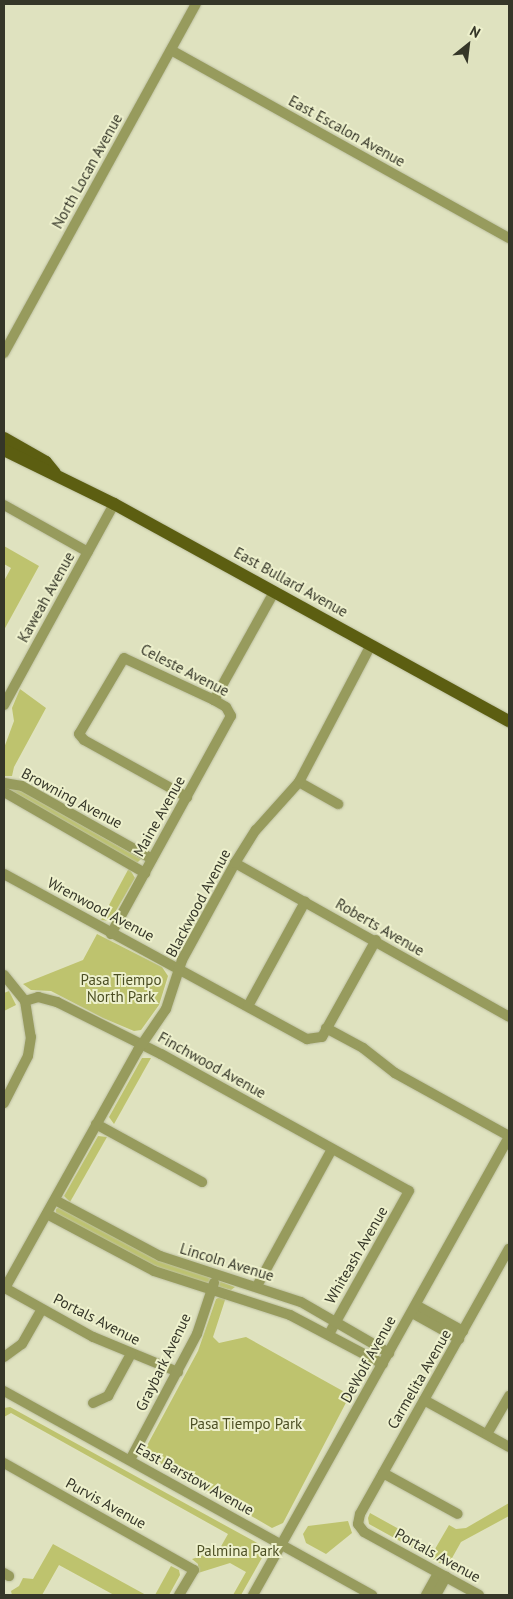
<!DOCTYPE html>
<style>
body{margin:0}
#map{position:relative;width:513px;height:1599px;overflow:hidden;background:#dfe2bf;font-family:"PT Sans",sans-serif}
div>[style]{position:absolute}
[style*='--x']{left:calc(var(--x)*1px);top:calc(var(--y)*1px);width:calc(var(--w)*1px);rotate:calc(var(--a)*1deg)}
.green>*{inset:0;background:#bec36e}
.roads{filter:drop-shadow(0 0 1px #bdc0a1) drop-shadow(0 0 1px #bdc0a1)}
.minor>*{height:10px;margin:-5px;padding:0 5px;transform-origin:5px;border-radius:5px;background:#979b5d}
.major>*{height:12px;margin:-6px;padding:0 6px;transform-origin:6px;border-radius:6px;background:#5c5e11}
span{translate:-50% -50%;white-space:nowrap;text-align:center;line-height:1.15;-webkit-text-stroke:4px #edf0cc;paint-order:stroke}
.street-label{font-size:15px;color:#353628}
.park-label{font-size:15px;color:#4c4f24}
.frame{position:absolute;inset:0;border:5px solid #353628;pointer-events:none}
.north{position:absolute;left:443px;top:20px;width:50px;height:50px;-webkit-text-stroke:4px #edf0cc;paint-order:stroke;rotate:29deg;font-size:14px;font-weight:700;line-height:20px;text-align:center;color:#353628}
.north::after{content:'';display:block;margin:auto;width:18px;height:22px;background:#353628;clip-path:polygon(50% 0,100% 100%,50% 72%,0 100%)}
</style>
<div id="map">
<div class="green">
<div style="clip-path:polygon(4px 546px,39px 566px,4px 630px,4px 581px,11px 568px,4px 564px)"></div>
<div style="clip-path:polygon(20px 689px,46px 708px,14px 767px,12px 776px,5px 776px,4px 748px,14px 721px,12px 708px)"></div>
<div style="clip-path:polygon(7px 787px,15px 787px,141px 859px,137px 863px,13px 793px)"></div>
<div style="clip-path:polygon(129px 868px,135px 878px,110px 921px,101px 920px)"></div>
<div style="clip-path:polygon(97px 934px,162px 967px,168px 976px,159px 1005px,141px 1030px,134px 1031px,103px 1018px,51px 991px,31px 990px,23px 984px,83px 960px)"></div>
<div style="clip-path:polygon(9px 991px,16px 1005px,4px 1011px,4px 993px)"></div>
<div style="clip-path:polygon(142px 1058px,151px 1058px,114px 1124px,109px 1117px)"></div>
<div style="clip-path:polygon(98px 1136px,107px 1137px,70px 1202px,64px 1196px)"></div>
<div style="clip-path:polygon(61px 1206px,146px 1254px,235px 1287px,231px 1290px,175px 1275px,141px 1261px,56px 1214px,56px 1209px)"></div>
<div style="clip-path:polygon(222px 1296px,226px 1297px,213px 1337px,219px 1343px,246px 1337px,350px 1395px,283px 1523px,272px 1528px,143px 1453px,198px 1351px,216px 1299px)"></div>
<div style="clip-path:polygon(10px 1407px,259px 1544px,263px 1556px,241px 1595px,233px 1595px,246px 1572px,230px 1563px,198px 1573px,198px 1564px,192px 1559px,219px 1550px,228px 1534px,11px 1413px,4px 1417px,4px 1408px)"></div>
<div style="clip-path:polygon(509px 1503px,509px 1516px,461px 1542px,447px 1567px,369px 1524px,368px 1518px,370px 1513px,435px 1549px,449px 1525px,456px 1529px,466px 1528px)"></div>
<div style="clip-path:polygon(348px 1521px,352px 1533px,326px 1554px,306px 1543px,303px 1534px,308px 1526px)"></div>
<div style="clip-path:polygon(53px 1544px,146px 1595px,114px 1595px,59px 1565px,42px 1595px,12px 1595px,11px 1591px,19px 1586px,23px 1578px,33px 1579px)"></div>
<div style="clip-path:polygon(171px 1566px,179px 1570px,180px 1575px,169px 1595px,155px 1595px)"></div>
</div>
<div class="roads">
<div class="minor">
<div style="--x:171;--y:50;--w:387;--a:29.1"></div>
<div style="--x:4;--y:353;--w:398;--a:-61.2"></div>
<div style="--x:4;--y:505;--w:96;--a:29.2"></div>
<div style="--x:214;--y:700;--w:124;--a:-60.9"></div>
<div style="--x:4;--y:705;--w:229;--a:-61.3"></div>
<div style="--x:299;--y:782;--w:45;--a:29.4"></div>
<div style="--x:4;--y:783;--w:18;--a:9"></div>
<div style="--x:22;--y:786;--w:149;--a:29.3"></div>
<div style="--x:4;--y:792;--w:163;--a:29.9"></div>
<div style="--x:235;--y:863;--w:314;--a:29.3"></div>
<div style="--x:4;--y:874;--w:345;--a:28.6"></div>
<div style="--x:307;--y:1039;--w:15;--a:-8"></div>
<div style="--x:322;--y:1037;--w:111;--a:-60.9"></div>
<div style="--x:111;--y:934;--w:249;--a:-61.2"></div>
<div style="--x:231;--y:716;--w:10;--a:-119"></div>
<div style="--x:226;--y:707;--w:14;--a:-150"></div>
<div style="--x:214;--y:700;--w:99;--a:-155"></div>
<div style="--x:124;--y:658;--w:88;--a:120.6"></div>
<div style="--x:79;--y:734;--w:8;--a:50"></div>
<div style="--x:84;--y:740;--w:118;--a:29"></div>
<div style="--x:4;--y:975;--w:33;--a:51"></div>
<div style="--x:25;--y:1001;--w:36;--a:81"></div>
<div style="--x:31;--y:1037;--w:19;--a:99"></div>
<div style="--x:28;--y:1056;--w:53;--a:117.1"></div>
<div style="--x:25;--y:1001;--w:14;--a:-17"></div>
<div style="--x:38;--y:997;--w:20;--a:15"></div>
<div style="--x:57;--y:1002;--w:116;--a:26.6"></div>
<div style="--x:161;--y:1054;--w:283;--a:28.9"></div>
<div style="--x:409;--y:1191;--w:164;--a:119.2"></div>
<div style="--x:248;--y:1006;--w:119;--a:-61.3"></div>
<div style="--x:326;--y:1028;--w:42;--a:28.4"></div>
<div style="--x:363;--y:1048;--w:41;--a:38"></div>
<div style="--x:395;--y:1073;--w:130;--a:28.9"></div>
<div style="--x:96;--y:1124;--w:121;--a:28.7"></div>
<div style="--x:55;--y:1200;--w:119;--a:28.1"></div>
<div style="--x:160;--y:1256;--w:148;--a:18.1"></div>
<div style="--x:301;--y:1302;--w:102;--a:30.1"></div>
<div style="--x:47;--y:1214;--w:121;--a:28"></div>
<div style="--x:154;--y:1271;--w:143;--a:17.9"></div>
<div style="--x:290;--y:1315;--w:105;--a:27.8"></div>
<div style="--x:257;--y:1286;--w:156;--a:-61.3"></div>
<div style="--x:416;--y:1305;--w:54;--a:29"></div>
<div style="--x:412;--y:1313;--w:54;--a:29"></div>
<div style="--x:4;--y:1357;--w:22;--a:-36"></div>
<div style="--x:22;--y:1344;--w:40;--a:-60.3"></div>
<div style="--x:178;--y:1372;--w:92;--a:-157.6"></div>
<div style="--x:93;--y:1337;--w:101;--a:-150.9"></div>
<div style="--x:5;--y:1288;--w:273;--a:-60.8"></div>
<div style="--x:138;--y:1050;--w:50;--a:-55.7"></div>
<div style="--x:166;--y:1009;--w:52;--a:-71.9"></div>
<div style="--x:182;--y:960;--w:111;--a:-61.3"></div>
<div style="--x:235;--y:863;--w:39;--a:-58"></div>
<div style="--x:256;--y:830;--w:64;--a:-48.1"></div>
<div style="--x:299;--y:782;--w:155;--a:-62.3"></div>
<div style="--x:4;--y:1391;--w:421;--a:29"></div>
<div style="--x:424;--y:1400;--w:97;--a:28.9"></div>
<div style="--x:93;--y:1403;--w:17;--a:-25"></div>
<div style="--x:108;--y:1396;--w:48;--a:-61.3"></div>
<div style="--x:487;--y:1434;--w:44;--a:-59.9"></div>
<div style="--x:130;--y:1460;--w:143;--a:-62"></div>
<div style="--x:197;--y:1334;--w:54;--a:-71.6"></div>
<div style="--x:4;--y:1463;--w:218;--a:29.4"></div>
<div style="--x:194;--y:1570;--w:29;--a:121"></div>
<div style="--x:383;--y:1473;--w:85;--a:28.7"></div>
<div style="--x:4;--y:1573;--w:6;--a:31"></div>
<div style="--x:253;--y:1595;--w:525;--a:-60.8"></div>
<div style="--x:426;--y:1595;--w:25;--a:-61"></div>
<div style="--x:436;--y:1595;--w:21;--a:-61"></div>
<div style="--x:479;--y:1595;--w:131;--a:-151.3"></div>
<div style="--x:364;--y:1532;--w:10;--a:-127"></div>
<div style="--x:358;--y:1524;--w:10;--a:-79"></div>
<div style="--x:360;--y:1514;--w:304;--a:-60.7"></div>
</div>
<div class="major">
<div style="--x:4;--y:438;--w:48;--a:29.7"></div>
<div style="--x:46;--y:462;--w:14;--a:51"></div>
<div style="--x:4;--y:450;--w:123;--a:26.1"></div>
<div style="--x:114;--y:504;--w:451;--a:28.8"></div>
</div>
</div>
<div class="street-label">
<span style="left:347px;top:131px;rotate:29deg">East Escalon Avenue</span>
<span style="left:87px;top:171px;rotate:-61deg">North Locan Avenue</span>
<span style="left:291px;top:582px;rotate:29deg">East Bullard Avenue</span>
<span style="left:46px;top:597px;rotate:-61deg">Kaweah Avenue</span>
<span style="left:185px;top:670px;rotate:27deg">Celeste Avenue</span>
<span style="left:72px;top:798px;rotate:28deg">Browning Avenue</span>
<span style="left:159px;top:816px;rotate:-61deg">Maine Avenue</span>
<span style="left:198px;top:903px;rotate:-62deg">Blackwood Avenue</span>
<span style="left:101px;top:909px;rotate:28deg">Wrenwood Avenue</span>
<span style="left:380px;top:927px;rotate:30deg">Roberts Avenue</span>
<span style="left:212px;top:1065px;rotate:29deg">Finchwood Avenue</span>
<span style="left:356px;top:1255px;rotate:-60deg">Whiteash Avenue</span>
<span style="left:227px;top:1262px;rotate:17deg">Lincoln Avenue</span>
<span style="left:97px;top:1319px;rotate:27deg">Portals Avenue</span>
<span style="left:368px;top:1359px;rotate:-61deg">DeWolf Avenue</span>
<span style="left:163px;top:1362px;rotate:-64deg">Graybark Avenue</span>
<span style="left:419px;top:1379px;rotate:-60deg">Carmelita Avenue</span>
<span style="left:195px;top:1479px;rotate:29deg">East Barstow Avenue</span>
<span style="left:106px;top:1503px;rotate:29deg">Purvis Avenue</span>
<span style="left:438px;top:1555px;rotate:29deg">Portals Avenue</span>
</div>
<div class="park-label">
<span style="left:121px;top:988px">Pasa Tiempo<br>North Park</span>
<span style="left:246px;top:1424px">Pasa Tiempo Park</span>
<span style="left:238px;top:1551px">Palmina Park</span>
</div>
<div class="frame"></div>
<div class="north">N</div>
</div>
